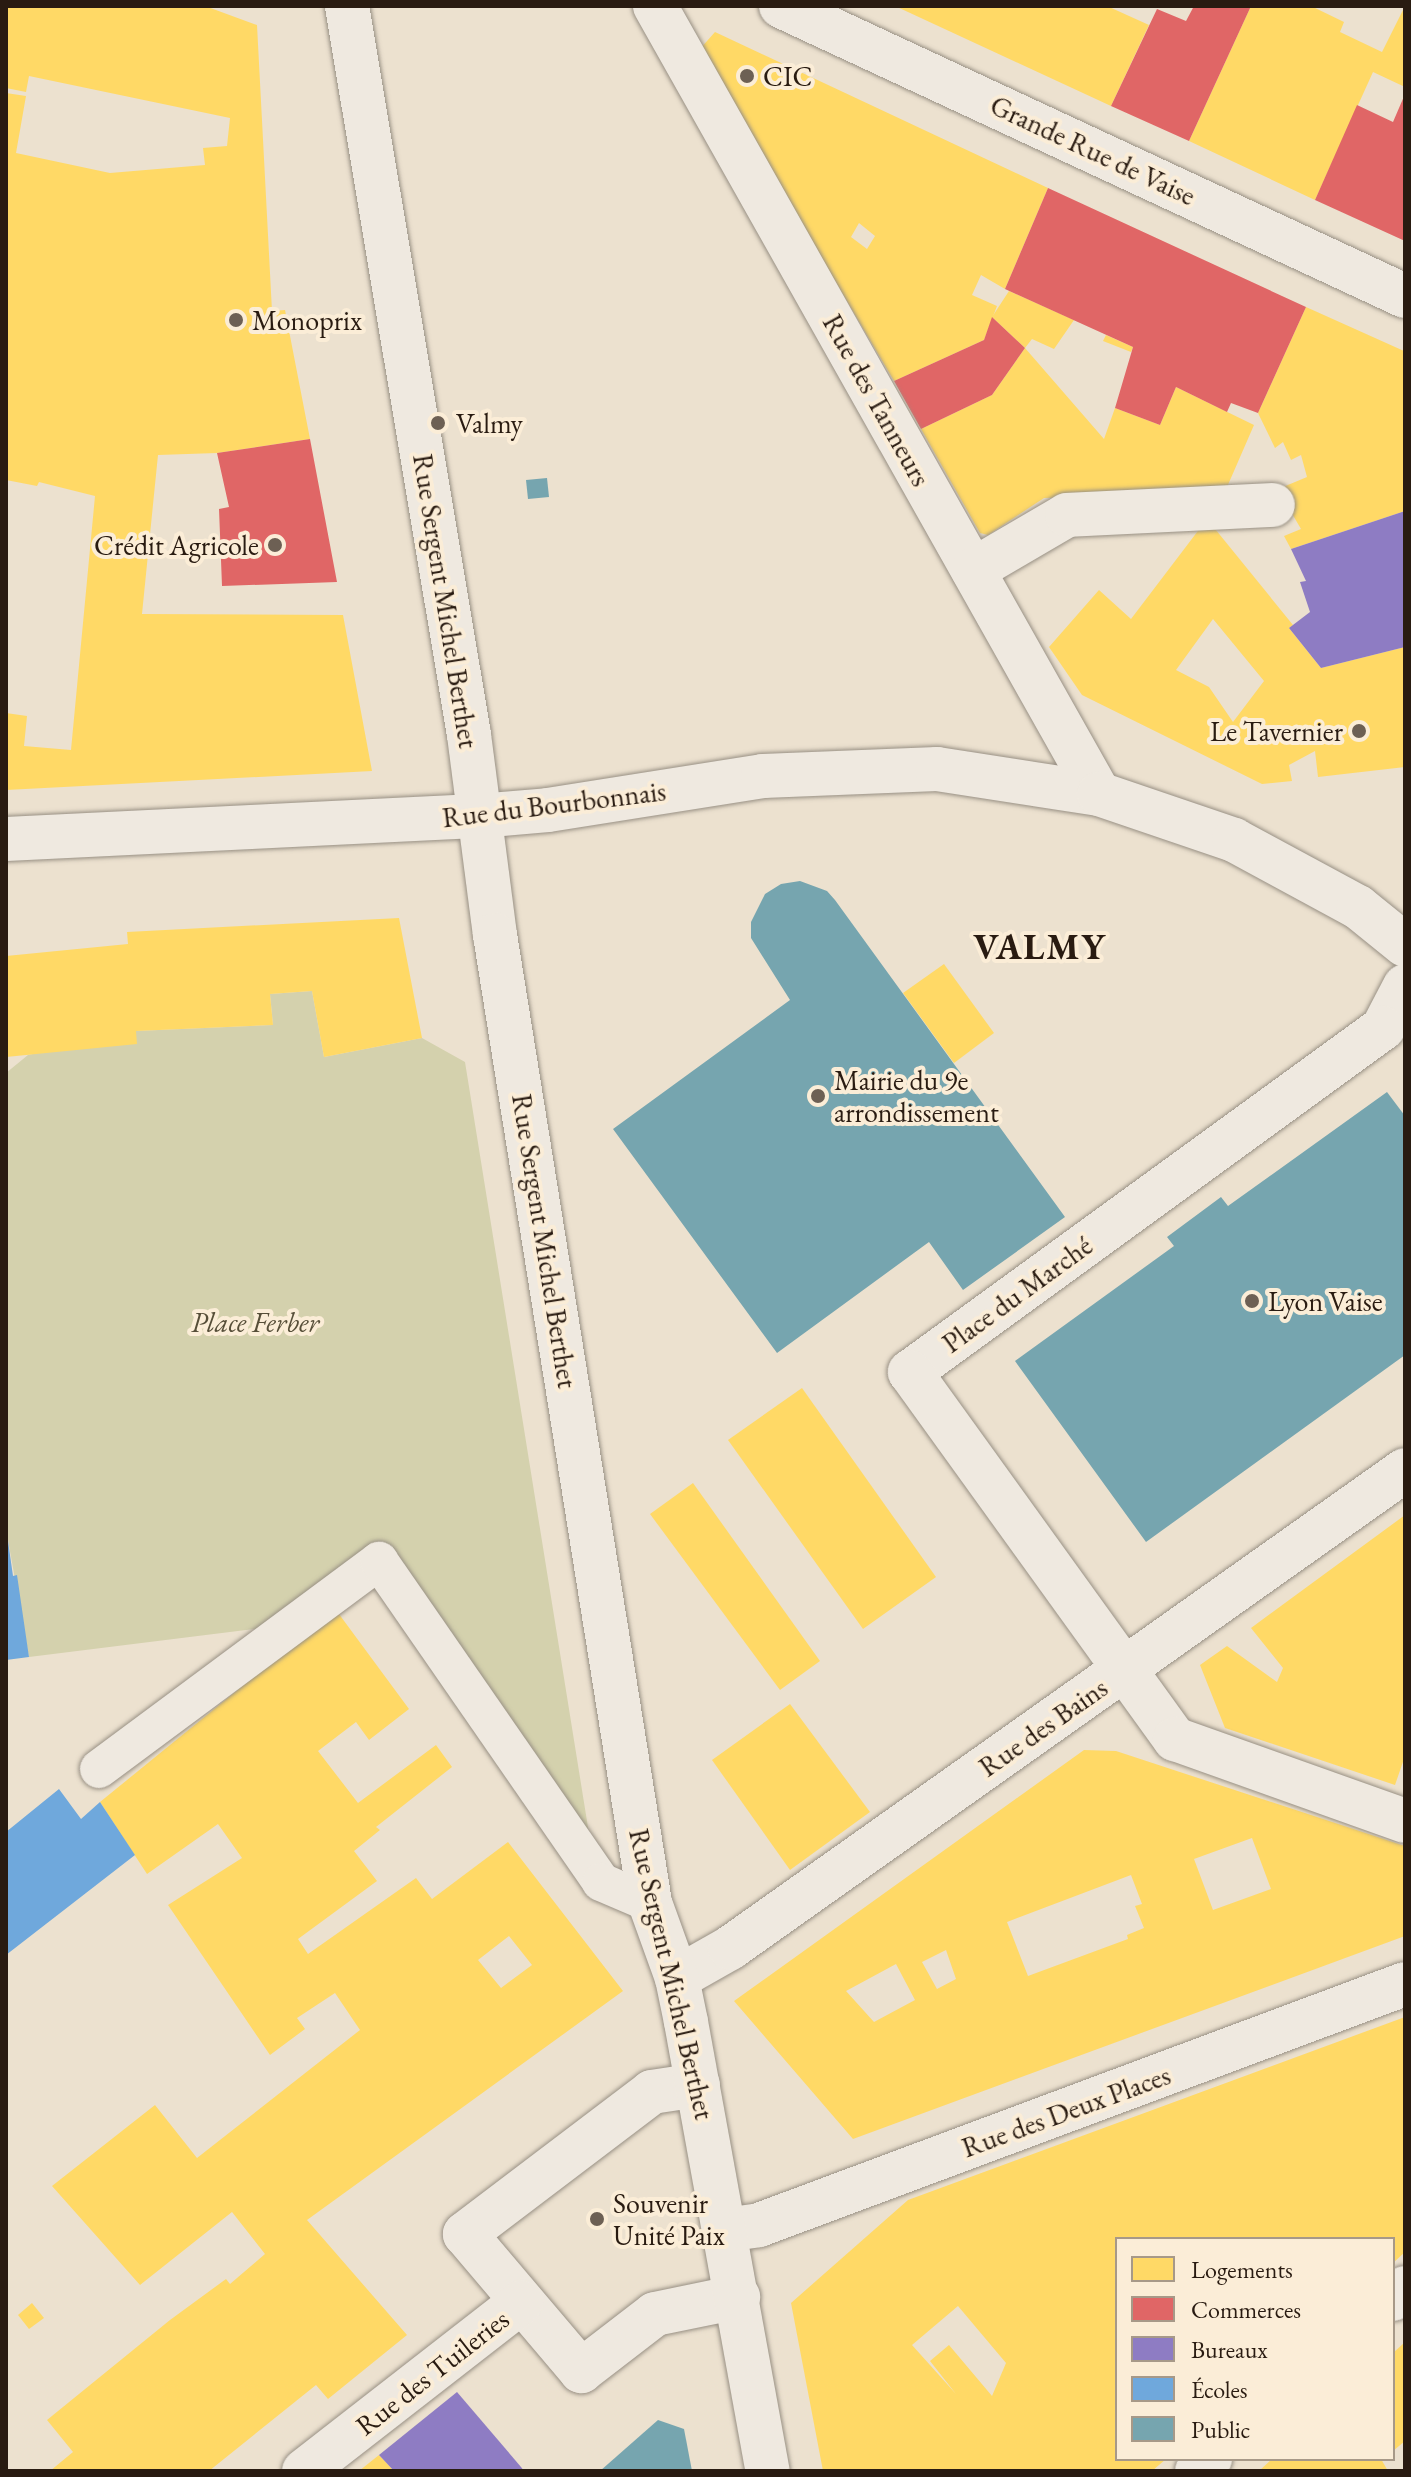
<!DOCTYPE html>
<meta charset="utf-8">
<style>
body{margin:0}
#map{position:relative;width:1411px;height:2477px;overflow:hidden;background:#ece1cf;font-family:"EB Garamond",serif}
div>[style]{position:absolute}
[style*='--x']{left:calc(var(--x)*1px);top:calc(var(--y)*1px);width:calc(var(--w)*1px);rotate:calc(var(--a)*1deg)}
.green>*{inset:0;background:#d4d1ad}
.homes>*{inset:0;background:#ffd966}
.shops>*{inset:0;background:#e06666}
.offices>*{inset:0;background:#8e7cc3}
.schools>*{inset:0;background:#6fa8dc}
.public>*{inset:0;background:#76a5af}
.roads{filter:drop-shadow(0 0 2px #989084) drop-shadow(0 0 2px #989084)}
.service>*{height:38px;margin:-19px;padding:0 19px;transform-origin:19px;border-radius:19px;background:#efe9e0}
.pedestrian>*{height:44px;margin:-22px;padding:0 22px;transform-origin:22px;border-radius:22px;background:#efe9e0}
.minor>*{height:44px;margin:-22px;padding:0 22px;transform-origin:22px;border-radius:22px;background:#efe9e0}
.tertiary>*{height:44px;margin:-22px;padding:0 22px;transform-origin:22px;border-radius:22px;background:#efe9e0}
.secondary>*{height:44px;margin:-22px;padding:0 22px;transform-origin:22px;border-radius:22px;background:#efe9e0}
.dots>*{width:22px;height:22px;translate:-50% -50%;box-sizing:border-box;border:4px solid #fbedd7;border-radius:50%}
span{translate:-50% -50%;white-space:nowrap;text-align:center;line-height:1.15;-webkit-text-stroke:8px #fbedd7;paint-order:stroke}
.poi-label{font-size:28px;color:#291b11}
.left{translate:0 -50%;text-align:left}
.right{translate:-100% -50%;text-align:right}
.street-label{font-size:28px;color:#291b11}
.park-label{font-size:28px;color:#564e38;font-style:italic}
.district-label{font-size:36px;color:#291b11;font-weight:700;letter-spacing:2px}
.frame{position:absolute;inset:0;border:8px solid #291b11;pointer-events:none}
.legend{position:absolute;left:1115px;top:2237px;width:280px;height:224px;box-sizing:border-box;background:#fbedd7;border:2px solid #a79988;margin:0;padding:10px 14px;list-style:none;font-size:24px;color:#291b11}
.legend li{display:flex;align-items:center;gap:16px;height:40px}
.legend b{width:40px;border:2px solid #a79988}
</style>
<div id="map">
<div class="green">
<div style="clip-path:polygon(312px 991px,324px 1057px,422px 1038px,465px 1062px,591px 1846px,383px 1541px,262px 1628px,29px 1657px,6px 1529px,6px 1073px,28px 1055px,136px 1031px,273px 1025px,270px 994px)"></div>
</div>
<div class="homes">
<div style="clip-path:polygon(6px 6px,205px 6px,257px 25px,272px 311px,285px 310px,310px 439px,217px 453px,158px 455px,142px 614px,343px 615px,372px 771px,6px 790px,6px 713px,27px 716px,24px 746px,71px 750px,95px 496px,39px 482px,37px 486px,6px 480px,6px 93px,26px 96px,16px 153px,110px 173px,205px 165px,203px 148px,227px 146px,230px 118px,29px 76px,26px 92px,6px 88px)"></div>
<div style="clip-path:polygon(895px 6px,1107px 6px,1149px 25px,1111px 106px)"></div>
<div style="clip-path:polygon(1251px 6px,1311px 6px,1344px 22px,1340px 32px,1382px 52px,1405px 6px,1405px 87px,1373px 72px,1315px 200px,1189px 141px)"></div>
<div style="clip-path:polygon(evenodd,715px 32px,1048px 188px,1005px 289px,981px 275px,972px 295px,997px 306px,984px 340px,894px 381px,699px 50px,715px 32px,859px 223px,875px 236px,867px 249px,851px 237px,859px 223px)"></div>
<div style="clip-path:polygon(1009px 291px,1074px 320px,1054px 349px,1032px 339px,1025px 348px,1104px 439px,1115px 408px,1160px 425px,1176px 387px,1254px 425px,1224px 494px,1044px 498px,988px 535px,980px 533px,921px 429px,992px 395px,1025px 348px,992px 317px)"></div>
<div style="clip-path:polygon(1306px 307px,1404px 351px,1405px 511px,1291px 549px,1284px 536px,1301px 529px,1280px 493px,1283px 487px,1307px 477px,1301px 455px,1291px 460px,1283px 442px,1275px 448px,1258px 413px)"></div>
<div style="clip-path:polygon(1106px 335px,1133px 347px,1131px 352px,1103px 341px)"></div>
<div style="clip-path:polygon(evenodd,1207px 519px,1293px 625px,1289px 628px,1321px 668px,1405px 647px,1405px 767px,1318px 777px,1315px 751px,1289px 765px,1292px 781px,1262px 784px,1082px 695px,1049px 647px,1099px 590px,1131px 619px,1207px 519px,1213px 619px,1264px 681px,1233px 722px,1209px 687px,1176px 670px,1213px 619px)"></div>
<div style="clip-path:polygon(399px 918px,422px 1038px,324px 1057px,312px 991px,270px 994px,273px 1025px,136px 1031px,137px 1044px,6px 1057px,6px 956px,128px 944px,127px 932px)"></div>
<div style="clip-path:polygon(944px 964px,994px 1033px,954px 1063px,903px 993px)"></div>
<div style="clip-path:polygon(802px 1388px,936px 1577px,863px 1629px,728px 1440px)"></div>
<div style="clip-path:polygon(693px 1483px,820px 1661px,780px 1690px,650px 1514px)"></div>
<div style="clip-path:polygon(1405px 1515px,1405px 1756px,1395px 1785px,1225px 1728px,1200px 1665px,1227px 1646px,1277px 1682px,1283px 1668px,1251px 1628px)"></div>
<div style="clip-path:polygon(evenodd,336px 1610px,409px 1709px,369px 1740px,356px 1722px,318px 1751px,358px 1803px,436px 1745px,452px 1767px,376px 1827px,380px 1830px,354px 1851px,377px 1881px,298px 1939px,308px 1954px,416px 1878px,432px 1899px,508px 1842px,623px 1991px,307px 2220px,407px 2335px,328px 2399px,316px 2385px,209px 2471px,50px 2471px,73px 2452px,47px 2420px,170px 2320px,226px 2279px,230px 2284px,265px 2254px,232px 2212px,140px 2285px,52px 2186px,155px 2105px,197px 2158px,360px 2030px,335px 1993px,297px 2018px,305px 2029px,270px 2055px,168px 1905px,242px 1858px,218px 1824px,147px 1874px,100px 1802px,336px 1610px,509px 1936px,532px 1965px,501px 1988px,478px 1960px,509px 1936px)"></div>
<div style="clip-path:polygon(790px 1704px,870px 1812px,790px 1870px,712px 1760px)"></div>
<div style="clip-path:polygon(evenodd,1084px 1750px,1116px 1751px,1405px 1846px,1405px 1936px,853px 2139px,734px 2001px,1084px 1750px,1252px 1838px,1271px 1889px,1213px 1910px,1194px 1859px,1252px 1838px,1084px 1750px,1131px 1875px,1142px 1904px,1135px 1906px,1144px 1928px,1127px 1935px,1128px 1939px,1028px 1976px,1007px 1922px,1131px 1875px,1084px 1750px,946px 1950px,956px 1979px,937px 1989px,922px 1962px,946px 1950px,1084px 1750px,896px 1964px,915px 2000px,874px 2022px,846px 1991px,896px 1964px)"></div>
<div style="clip-path:polygon(evenodd,1405px 2017px,1405px 2252px,1393px 2263px,1393px 2239px,1117px 2239px,1117px 2459px,1166px 2459px,1152px 2471px,823px 2471px,791px 2303px,908px 2200px,1405px 2017px,958px 2306px,1006px 2363px,992px 2396px,949px 2345px,930px 2361px,956px 2394px,912px 2345px,958px 2306px)"></div>
<div style="clip-path:polygon(32px 2303px,44px 2318px,29px 2329px,18px 2315px)"></div>
<div style="clip-path:polygon(1405px 2342px,1405px 2441px,1393px 2451px,1393px 2353px)"></div>
<div style="clip-path:polygon(379px 2455px,394px 2471px,359px 2471px)"></div>
<div style="clip-path:polygon(1272px 2459px,1381px 2459px,1388px 2471px,1259px 2471px)"></div>
</div>
<div class="shops">
<div style="clip-path:polygon(1194px 6px,1251px 6px,1189px 141px,1111px 106px,1157px 9px,1186px 21px)"></div>
<div style="clip-path:polygon(1405px 94px,1405px 241px,1315px 200px,1357px 105px,1393px 122px)"></div>
<div style="clip-path:polygon(1048px 188px,1306px 307px,1258px 413px,1231px 403px,1227px 412px,1176px 387px,1160px 425px,1115px 408px,1133px 347px,1005px 289px)"></div>
<div style="clip-path:polygon(992px 317px,1025px 348px,992px 395px,921px 429px,894px 381px,984px 340px)"></div>
<div style="clip-path:polygon(310px 439px,337px 582px,222px 586px,219px 509px,229px 507px,217px 453px)"></div>
</div>
<div class="offices">
<div style="clip-path:polygon(1405px 511px,1405px 647px,1321px 668px,1289px 628px,1310px 612px,1300px 582px,1306px 581px,1291px 549px)"></div>
<div style="clip-path:polygon(457px 2392px,521px 2467px,524px 2471px,394px 2471px,379px 2455px)"></div>
</div>
<div class="schools">
<div style="clip-path:polygon(8px 1541px,13px 1576px,17px 1575px,29px 1657px,6px 1660px)"></div>
<div style="clip-path:polygon(59px 1789px,81px 1819px,100px 1802px,135px 1855px,6px 1955px,6px 1832px)"></div>
</div>
<div class="public">
<div style="clip-path:polygon(547px 478px,549px 497px,528px 499px,526px 480px)"></div>
<div style="clip-path:polygon(800px 881px,827px 891px,835px 900px,1065px 1217px,963px 1290px,929px 1242px,777px 1353px,613px 1129px,790px 1000px,751px 938px,751px 922px,765px 894px,781px 884px)"></div>
<div style="clip-path:polygon(1387px 1092px,1405px 1116px,1405px 1355px,1146px 1542px,1015px 1361px,1174px 1246px,1167px 1237px,1221px 1197px,1228px 1206px)"></div>
<div style="clip-path:polygon(658px 2420px,684px 2429px,692px 2471px,600px 2471px)"></div>
</div>
<div class="roads">
<div class="service">
<div style="--x:99;--y:1769;--w:349;--a:-36.6"></div>
<div style="--x:379;--y:1561;--w:390;--a:55.3"></div>
<div style="--x:601;--y:1882;--w:53;--a:23.2"></div>
</div>
<div class="pedestrian">
<div style="--x:655;--y:6;--w:904;--a:60.6"></div>
<div style="--x:973;--y:570;--w:109;--a:-30.3"></div>
<div style="--x:1067;--y:515;--w:206;--a:-2.8"></div>
</div>
<div class="minor">
<div style="--x:6;--y:839;--w:475;--a:-2.8"></div>
<div style="--x:480;--y:816;--w:68;--a:-5"></div>
<div style="--x:548;--y:810;--w:218;--a:-9"></div>
<div style="--x:763;--y:776;--w:174;--a:-2.3"></div>
<div style="--x:937;--y:769;--w:164;--a:8.8"></div>
<div style="--x:1099;--y:794;--w:143;--a:18.8"></div>
<div style="--x:1234;--y:840;--w:141;--a:28.4"></div>
<div style="--x:1358;--y:907;--w:60;--a:39"></div>
<div style="--x:1405;--y:986;--w:47;--a:117.6"></div>
<div style="--x:1383;--y:1028;--w:585;--a:143.97"></div>
<div style="--x:910;--y:1372;--w:453;--a:54.2"></div>
<div style="--x:1175;--y:1739;--w:244;--a:19.6"></div>
<div style="--x:677;--y:1978;--w:61;--a:-29.5"></div>
<div style="--x:730;--y:1948;--w:827;--a:-35.3"></div>
<div style="--x:698;--y:2085;--w:47;--a:171.3"></div>
<div style="--x:652;--y:2092;--w:235;--a:142.8"></div>
<div style="--x:465;--y:2234;--w:180;--a:49.7"></div>
<div style="--x:581;--y:2371;--w:93;--a:-37.6"></div>
<div style="--x:655;--y:2314;--w:85;--a:-11.6"></div>
<div style="--x:725;--y:2230;--w:34;--a:-8"></div>
<div style="--x:759;--y:2225;--w:689;--a:-20.46"></div>
<div style="--x:304;--y:2471;--w:275;--a:-37.9"></div>
</div>
<div class="tertiary">
<div style="--x:781;--y:6;--w:688;--a:24.93"></div>
<div style="--x:1393;--y:2299;--w:16;--a:-43"></div>
<div style="--x:1197;--y:2471;--w:18;--a:-43"></div>
</div>
<div class="secondary">
<div style="--x:347;--y:6;--w:739;--a:80.5"></div>
<div style="--x:469;--y:735;--w:202;--a:82.6"></div>
<div style="--x:495;--y:935;--w:980;--a:80.9"></div>
<div style="--x:650;--y:1903;--w:80;--a:70.2"></div>
<div style="--x:677;--y:1978;--w:45;--a:78.4"></div>
<div style="--x:686;--y:2022;--w:456;--a:79.7"></div>
</div>
</div>
<div class="dots">
<div style="left:747px;top:76px;background:#6d6054"></div>
<div style="left:236px;top:320px;background:#6d6054"></div>
<div style="left:438px;top:423px;background:#6d6054"></div>
<div style="left:275px;top:545px;background:#6d6054"></div>
<div style="left:1359px;top:731px;background:#6d6054"></div>
<div style="left:818px;top:1096px;background:#6d6054"></div>
<div style="left:1252px;top:1301px;background:#6d6054"></div>
<div style="left:597px;top:2219px;background:#6d6054"></div>
</div>
<div class="poi-label">
<span class="left" style="left:763px;top:76px">CIC</span>
<span class="left" style="left:252px;top:320px">Monoprix</span>
<span class="left" style="left:456px;top:423px">Valmy</span>
<span class="right" style="left:259px;top:545px">Crédit Agricole</span>
<span class="right" style="left:1343px;top:731px">Le Tavernier</span>
<span class="left" style="left:834px;top:1096px">Mairie du 9e<br>arrondissement</span>
<span class="left" style="left:1268px;top:1301px">Lyon Vaise</span>
<span class="left" style="left:613px;top:2219px">Souvenir<br>Unité Paix</span>
</div>
<div class="street-label">
<span style="left:1093px;top:150px;rotate:25deg">Grande Rue de Vaise</span>
<span style="left:877px;top:400px;rotate:61deg">Rue des Tanneurs</span>
<span style="left:446px;top:601px;rotate:81deg">Rue Sergent Michel Berthet</span>
<span style="left:554px;top:804px;rotate:-7deg">Rue du Bourbonnais</span>
<span style="left:545px;top:1241px;rotate:81deg">Rue Sergent Michel Berthet</span>
<span style="left:1017px;top:1294px;rotate:-36deg">Place du Marché</span>
<span style="left:1043px;top:1727px;rotate:-35deg">Rue des Bains</span>
<span style="left:672px;top:1974px;rotate:77deg">Rue Sergent Michel Berthet</span>
<span style="left:1066px;top:2111px;rotate:-20deg">Rue des Deux Places</span>
<span style="left:432px;top:2372px;rotate:-38deg">Rue des Tuileries</span>
</div>
<div class="park-label">
<span style="left:255px;top:1322px">Place Ferber</span>
</div>
<div class="district-label">
<span style="left:1040px;top:947px">VALMY</span>
</div>
<div class="frame"></div>
<ul class="legend">
<li><b style="height:22px;background:#ffd966"></b>Logements</li>
<li><b style="height:22px;background:#e06666"></b>Commerces</li>
<li><b style="height:22px;background:#8e7cc3"></b>Bureaux</li>
<li><b style="height:22px;background:#6fa8dc"></b>Écoles</li>
<li><b style="height:22px;background:#76a5af"></b>Public</li>
</ul>
</div>
